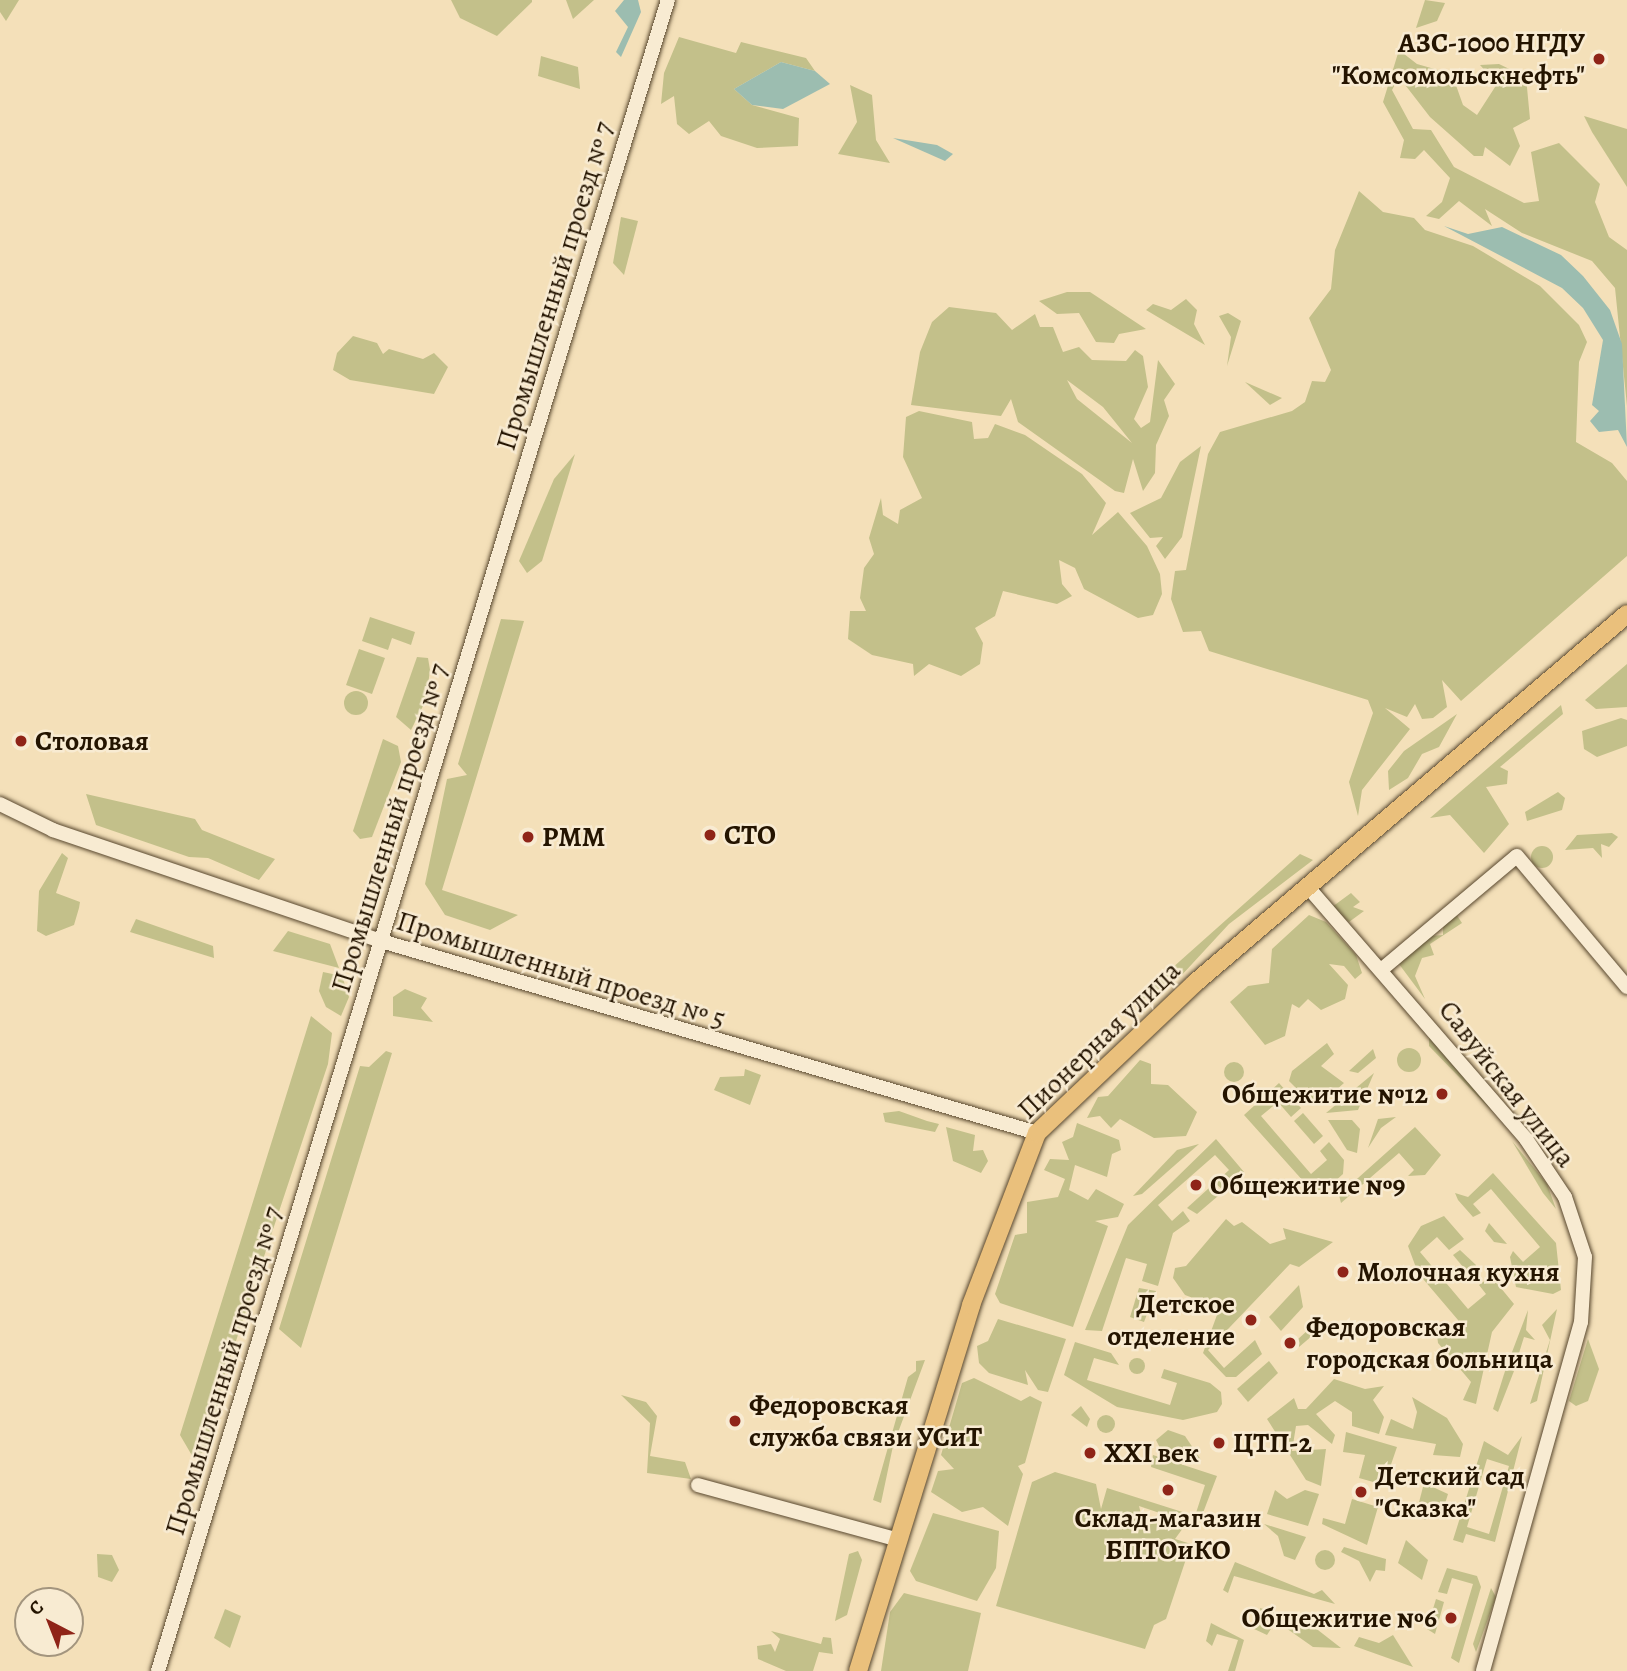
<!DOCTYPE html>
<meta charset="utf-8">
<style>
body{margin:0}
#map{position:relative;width:1627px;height:1671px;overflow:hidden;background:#f4e0b9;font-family:Alegreya,serif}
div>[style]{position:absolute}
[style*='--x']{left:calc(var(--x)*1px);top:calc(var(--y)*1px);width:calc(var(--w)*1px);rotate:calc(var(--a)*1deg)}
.green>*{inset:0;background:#c3c08a}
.round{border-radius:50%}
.water>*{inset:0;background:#9cbdb0}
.roads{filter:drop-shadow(0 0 2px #58472e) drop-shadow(0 0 2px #58472e)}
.minor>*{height:14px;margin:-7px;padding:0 7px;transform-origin:7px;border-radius:7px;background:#f8ebd2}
.major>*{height:18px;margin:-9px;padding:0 9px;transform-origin:9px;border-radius:9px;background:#eac07c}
.dots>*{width:19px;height:19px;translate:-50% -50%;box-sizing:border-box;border:4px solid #f8ebd2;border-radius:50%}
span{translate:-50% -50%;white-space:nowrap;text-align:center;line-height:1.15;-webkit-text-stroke:5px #f8ebd2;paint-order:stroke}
.poi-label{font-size:28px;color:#241400;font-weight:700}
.right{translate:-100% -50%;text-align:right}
.left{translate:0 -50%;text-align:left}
.street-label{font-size:28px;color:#241400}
.north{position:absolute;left:14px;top:1587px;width:70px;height:70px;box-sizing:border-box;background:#f8ebd2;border:2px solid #a3957e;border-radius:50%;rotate:318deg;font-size:19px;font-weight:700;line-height:28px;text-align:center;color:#241400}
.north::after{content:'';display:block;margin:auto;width:24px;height:32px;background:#8f2418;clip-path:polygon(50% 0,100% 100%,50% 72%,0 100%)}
</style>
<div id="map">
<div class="green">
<div style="clip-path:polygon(0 0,19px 0,6px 21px,0 12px)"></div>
<div style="clip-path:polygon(451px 0,532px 0,532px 2px,497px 36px,460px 18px)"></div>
<div style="clip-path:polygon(566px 0,594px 0,573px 19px)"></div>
<div style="clip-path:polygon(1425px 0,1445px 3px,1437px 21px,1416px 28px)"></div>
<div style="clip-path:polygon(679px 37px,736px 53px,741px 42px,806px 58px,815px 71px,781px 62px,734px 89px,752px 105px,799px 118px,798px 146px,757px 148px,721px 136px,709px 121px,689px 134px,677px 124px,674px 96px,661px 104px,664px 73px)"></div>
<div style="clip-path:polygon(1399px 50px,1417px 64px,1452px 74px,1463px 105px,1477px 115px,1497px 84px,1480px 65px,1499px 64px,1526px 77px,1530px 119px,1513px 128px,1520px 146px,1510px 166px,1485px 147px,1483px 156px,1474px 156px,1430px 117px,1399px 77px,1392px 90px,1413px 129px,1431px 130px,1454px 167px,1524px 203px,1539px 201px,1531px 152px,1559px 143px,1600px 184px,1595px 202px,1609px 237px,1627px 250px,1627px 406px,1615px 288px,1592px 261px,1522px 233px,1485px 209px,1492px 226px,1459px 201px,1439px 219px,1426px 216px,1442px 202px,1450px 178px,1424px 150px,1415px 159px,1400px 158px,1404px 140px,1383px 102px)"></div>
<div style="clip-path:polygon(541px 56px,578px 67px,580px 89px,538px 76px)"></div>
<div style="clip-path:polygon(850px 85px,872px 95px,876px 140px,890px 163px,838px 154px,857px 122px)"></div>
<div style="clip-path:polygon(1584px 116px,1627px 129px,1627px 187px,1592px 132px)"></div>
<div style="clip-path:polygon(1359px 191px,1383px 212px,1414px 218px,1425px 230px,1473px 246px,1540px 286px,1579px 325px,1587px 342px,1579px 362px,1576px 442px,1612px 463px,1627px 481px,1627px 556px,1461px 701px,1442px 680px,1447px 707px,1433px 718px,1422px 719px,1415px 704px,1407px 717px,1385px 708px,1410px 729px,1362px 790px,1358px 816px,1349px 782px,1373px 713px,1368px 700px,1209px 651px,1201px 631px,1183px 632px,1171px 599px,1175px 571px,1186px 570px,1208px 454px,1220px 432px,1292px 411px,1305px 402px,1312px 381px,1325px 382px,1331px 370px,1309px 318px,1331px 289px,1335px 250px)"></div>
<div style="clip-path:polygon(621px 217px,638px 221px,624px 275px,613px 263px)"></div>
<div style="clip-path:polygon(1067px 292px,1090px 292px,1146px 329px,1119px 334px,1114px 343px,1096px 342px,1079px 313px,1057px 314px,1039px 301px)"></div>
<div style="clip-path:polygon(1186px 299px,1197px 310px,1194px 324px,1205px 345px,1146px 310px,1153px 304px,1171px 310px)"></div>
<div style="clip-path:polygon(evenodd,949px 307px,996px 313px,1012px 330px,1035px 314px,1040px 327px,1053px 327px,1063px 352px,1079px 347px,1092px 360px,1126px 361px,1135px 350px,1143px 356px,1148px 387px,1134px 419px,1141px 428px,1150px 422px,1158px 360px,1175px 384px,1164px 400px,1169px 416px,1156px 445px,1155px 473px,1143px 491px,1133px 459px,1124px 493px,1115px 491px,1018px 422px,1011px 399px,1001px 416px,911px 405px,920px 352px,932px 322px,949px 307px,1067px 380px,1103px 407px,1132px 443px,1077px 399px,1067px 380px)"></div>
<div style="clip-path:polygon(1228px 313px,1241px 321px,1227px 366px,1231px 337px,1219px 316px)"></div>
<div style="clip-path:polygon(353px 336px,377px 343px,383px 354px,389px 349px,423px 359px,434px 353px,448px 367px,434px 394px,350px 380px,333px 370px,337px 353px)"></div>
<div style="clip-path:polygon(1245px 382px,1282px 398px,1270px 405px)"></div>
<div style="clip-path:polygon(919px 411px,972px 422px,974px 439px,988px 438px,995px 424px,1025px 435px,1082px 474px,1106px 503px,1092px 535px,1118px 512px,1147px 546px,1160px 574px,1162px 594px,1153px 615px,1138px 618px,1084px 589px,1075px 568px,1059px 560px,1062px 584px,1072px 596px,1057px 604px,1003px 591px,995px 616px,975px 628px,983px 643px,980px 664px,961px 676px,929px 664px,914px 676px,913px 664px,872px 655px,848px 639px,850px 611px,866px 611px,860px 598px,864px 568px,874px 554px,869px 538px,881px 498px,883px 515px,898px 524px,900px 510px,922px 498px,903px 457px,906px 417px)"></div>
<div style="clip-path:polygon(1201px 446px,1182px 537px,1165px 559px,1156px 546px,1163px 537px,1150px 538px,1130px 513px,1161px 498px,1180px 462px)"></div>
<div style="clip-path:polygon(575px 454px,542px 561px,527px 573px,519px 561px,554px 479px)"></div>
<div style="clip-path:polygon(370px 617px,415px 632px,411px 645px,392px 638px,388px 650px,362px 641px)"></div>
<div style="clip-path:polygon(501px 619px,524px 621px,442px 890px,518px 915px,490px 930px,445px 915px,425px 884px,447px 779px,467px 775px,458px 764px)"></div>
<div style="clip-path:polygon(359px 649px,385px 658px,372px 694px,346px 685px)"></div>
<div style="clip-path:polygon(417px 657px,428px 658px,430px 670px,426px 700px,411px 730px,396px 717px)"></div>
<div style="clip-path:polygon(1627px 664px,1627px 707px,1596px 709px,1585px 700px)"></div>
<div class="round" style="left:344px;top:691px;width:24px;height:24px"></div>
<div style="clip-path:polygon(1561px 705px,1563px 714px,1500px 767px,1508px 771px,1507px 784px,1486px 787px,1509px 824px,1484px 853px,1450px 815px,1430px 818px)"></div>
<div style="clip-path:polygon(1457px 714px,1439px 747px,1422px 754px,1408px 778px,1389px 790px,1388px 771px,1404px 751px)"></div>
<div style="clip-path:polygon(1621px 718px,1627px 720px,1627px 746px,1597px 757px,1584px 749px,1582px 731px)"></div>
<div style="clip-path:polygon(383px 739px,398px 746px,401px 762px,372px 837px,360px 839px,353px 831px)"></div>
<div style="clip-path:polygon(1558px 792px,1565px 798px,1562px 810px,1527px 821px,1525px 812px)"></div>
<div style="clip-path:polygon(86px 794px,195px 819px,202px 830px,275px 859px,259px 880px,208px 858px,189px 857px,96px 825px)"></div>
<div style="clip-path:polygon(1612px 833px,1618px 837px,1609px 847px,1601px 844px,1602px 858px,1593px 848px,1565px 850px,1577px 835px)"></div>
<div class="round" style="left:1531px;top:846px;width:22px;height:22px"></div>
<div style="clip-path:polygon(62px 853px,68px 858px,56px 893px,80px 902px,79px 908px,74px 925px,46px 936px,37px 931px,39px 891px)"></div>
<div style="clip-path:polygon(1300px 854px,1313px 860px,1229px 924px,1180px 977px,1125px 1010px)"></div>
<div style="clip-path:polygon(1351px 893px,1360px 902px,1353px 907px,1364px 911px,1349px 922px,1332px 907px)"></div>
<div style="clip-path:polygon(1456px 914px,1462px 923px,1430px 944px,1434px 955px,1422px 958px,1415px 976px,1425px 999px,1399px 964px,1430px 936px,1443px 935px,1443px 926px)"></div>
<div style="clip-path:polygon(1309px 915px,1326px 922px,1356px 955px,1362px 973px,1355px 979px,1344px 966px,1329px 964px,1348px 985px,1345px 999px,1321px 1010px,1308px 999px,1299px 1008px,1292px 1004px,1285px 1036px,1265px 1045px,1230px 1002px,1248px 986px,1269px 983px,1272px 949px)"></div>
<div style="clip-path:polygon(136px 919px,213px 946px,214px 958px,130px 932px)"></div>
<div style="clip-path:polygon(288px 931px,330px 944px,339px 968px,273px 951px)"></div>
<div style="clip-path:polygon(323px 972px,342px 976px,349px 997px,341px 1016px,326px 1007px,319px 991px)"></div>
<div style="clip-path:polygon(405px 989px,427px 998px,421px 1008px,433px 1022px,393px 1016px,393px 997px)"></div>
<div style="clip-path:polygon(311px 1016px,332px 1033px,328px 1064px,224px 1377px,209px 1447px,194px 1459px,180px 1435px)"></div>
<div style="clip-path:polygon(1429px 1033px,1494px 1113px,1429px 1046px)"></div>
<div style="clip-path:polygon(1327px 1043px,1334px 1054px,1321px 1066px,1344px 1083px,1324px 1101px,1305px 1097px,1289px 1081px,1292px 1071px)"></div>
<div class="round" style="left:1397px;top:1048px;width:24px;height:24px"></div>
<div style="clip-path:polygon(1373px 1049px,1376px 1058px,1358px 1073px,1349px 1071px)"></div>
<div style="clip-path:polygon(386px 1051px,392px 1053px,301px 1348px,279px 1329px,360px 1066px,369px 1067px)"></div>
<div style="clip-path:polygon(1140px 1060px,1151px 1064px,1151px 1084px,1168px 1085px,1197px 1112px,1186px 1136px,1154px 1138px,1120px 1119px,1111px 1128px,1100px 1116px,1087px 1118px,1098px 1097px,1108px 1096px)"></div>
<div class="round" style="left:1224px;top:1062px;width:20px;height:20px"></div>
<div style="clip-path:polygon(745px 1069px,761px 1075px,750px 1105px,714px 1090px,720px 1077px,744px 1076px)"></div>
<div style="clip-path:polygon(1374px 1073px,1358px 1110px,1326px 1113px)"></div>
<div style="clip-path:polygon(1279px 1083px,1301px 1108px,1291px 1117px,1278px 1102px,1261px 1116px,1311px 1174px,1327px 1160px,1320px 1151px,1329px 1142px,1344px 1160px,1343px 1174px,1322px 1193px,1313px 1192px,1244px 1115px)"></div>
<div style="clip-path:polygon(899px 1111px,927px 1121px,939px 1124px,935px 1132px,885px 1122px,883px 1113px)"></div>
<div style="clip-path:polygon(1303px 1113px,1323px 1136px,1314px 1144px,1294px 1121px)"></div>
<div style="clip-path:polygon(1396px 1117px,1381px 1128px,1368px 1148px,1378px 1119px)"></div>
<div style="clip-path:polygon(1328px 1120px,1352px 1120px,1360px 1129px,1357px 1153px,1347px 1150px)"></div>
<div style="clip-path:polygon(1077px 1123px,1119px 1140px,1121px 1150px,1112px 1154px,1107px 1177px,1075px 1165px,1069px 1190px,1088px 1200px,1096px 1189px,1124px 1204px,1118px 1217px,1095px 1221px,1108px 1226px,1073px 1327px,1000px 1303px,995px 1294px,1015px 1235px,1027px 1233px,1027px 1202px,1058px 1197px,1065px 1179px,1044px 1170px,1050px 1159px,1069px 1160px,1062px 1142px,1073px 1137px)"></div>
<div style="clip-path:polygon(946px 1127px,975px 1135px,973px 1151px,983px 1150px,988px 1161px,981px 1173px,953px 1161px)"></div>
<div style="clip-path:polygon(1415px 1127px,1441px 1155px,1425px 1175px,1408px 1176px,1414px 1170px,1399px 1153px,1341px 1203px,1339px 1195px)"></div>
<div style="clip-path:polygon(1216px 1139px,1244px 1172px,1223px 1190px,1215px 1183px,1229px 1170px,1215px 1155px,1158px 1205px,1172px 1221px,1183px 1211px,1190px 1221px,1173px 1233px,1158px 1286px,1142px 1281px,1147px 1264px,1126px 1258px,1102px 1331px,1085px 1330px,1128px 1225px)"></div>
<div style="clip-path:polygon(1512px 1141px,1547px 1184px,1556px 1209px,1543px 1193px)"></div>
<div style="clip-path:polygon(1199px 1144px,1142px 1194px,1133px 1196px,1177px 1150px)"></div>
<div style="clip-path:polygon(1493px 1173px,1556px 1243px,1561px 1290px,1553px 1294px,1516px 1287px,1510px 1257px,1513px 1251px,1523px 1262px,1540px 1247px,1491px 1189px,1473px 1204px,1481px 1213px,1473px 1217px,1458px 1200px,1455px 1193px,1468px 1197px)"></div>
<div style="clip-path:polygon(1209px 1188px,1218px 1196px,1197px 1214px,1187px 1208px)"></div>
<div style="clip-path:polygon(1444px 1216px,1464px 1239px,1449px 1250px,1437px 1237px,1420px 1252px,1468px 1309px,1486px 1294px,1479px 1285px,1491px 1276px,1514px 1304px,1492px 1332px,1476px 1404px,1463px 1400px,1471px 1382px,1438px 1343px,1436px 1326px,1458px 1330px,1458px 1320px,1418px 1273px,1408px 1246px,1421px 1226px)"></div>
<div style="clip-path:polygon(1226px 1219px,1234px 1226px,1242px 1222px,1270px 1244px,1286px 1239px,1283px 1228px,1333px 1242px,1299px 1267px,1290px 1264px,1208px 1350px,1224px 1368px,1255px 1340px,1262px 1354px,1236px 1377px,1226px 1377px,1203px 1353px,1217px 1315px,1212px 1305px,1185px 1295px,1173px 1278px,1175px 1268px,1186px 1266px)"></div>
<div style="clip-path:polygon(1489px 1223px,1507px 1244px,1494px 1242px,1485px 1231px)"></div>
<div style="clip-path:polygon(1460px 1250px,1476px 1265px,1474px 1280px,1453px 1255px)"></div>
<div style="clip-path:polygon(1299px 1285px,1303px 1307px,1281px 1331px,1269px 1317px)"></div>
<div style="clip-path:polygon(1139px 1288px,1156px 1291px,1144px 1322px,1130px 1317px)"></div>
<div style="clip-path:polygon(1557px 1309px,1537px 1401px,1530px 1404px,1550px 1340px,1542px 1325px)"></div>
<div style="clip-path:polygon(1528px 1310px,1526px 1330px,1535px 1340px,1524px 1337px,1515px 1366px,1509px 1360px)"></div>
<div style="clip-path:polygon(998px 1319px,1066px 1339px,1048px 1392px,1038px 1390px,1025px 1370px,1028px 1385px,989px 1373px,979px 1363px,977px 1346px,988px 1341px)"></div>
<div style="clip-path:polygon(1320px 1319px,1326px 1324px,1299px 1347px,1297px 1340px)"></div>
<div style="clip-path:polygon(1588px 1339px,1599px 1369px,1588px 1401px,1576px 1406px,1569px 1401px)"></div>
<div style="clip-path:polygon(1075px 1342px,1111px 1353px,1119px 1365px,1094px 1358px,1087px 1380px,1170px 1405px,1177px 1383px,1161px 1378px,1164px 1369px,1210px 1383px,1221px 1392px,1222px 1404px,1217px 1412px,1183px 1420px,1117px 1407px,1064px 1375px)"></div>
<div class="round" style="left:1129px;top:1358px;width:16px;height:16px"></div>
<div style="clip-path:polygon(925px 1360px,893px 1446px,881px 1503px,873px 1500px,908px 1377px,916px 1371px,916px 1361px)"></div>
<div style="clip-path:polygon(1269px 1361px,1278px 1373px,1248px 1402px,1237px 1389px)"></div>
<div style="clip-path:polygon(1506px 1368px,1514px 1371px,1498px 1412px,1493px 1409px)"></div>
<div style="clip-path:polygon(974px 1378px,1021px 1401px,1030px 1396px,1042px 1402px,1025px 1463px,1018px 1466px,1023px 1474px,1008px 1526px,983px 1507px,962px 1512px,931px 1492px,938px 1471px,954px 1469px,941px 1455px,962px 1383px)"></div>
<div style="clip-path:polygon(1334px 1379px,1365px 1389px,1384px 1386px,1373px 1400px,1384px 1417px,1379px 1434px,1352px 1426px,1352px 1412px,1335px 1401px,1316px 1414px,1335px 1435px,1332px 1444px,1308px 1425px,1296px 1426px,1292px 1451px,1326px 1449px,1321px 1486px,1306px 1480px,1267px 1419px,1294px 1398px,1298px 1409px,1306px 1409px)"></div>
<div style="clip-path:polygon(621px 1395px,646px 1402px,657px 1416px,650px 1456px,685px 1462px,691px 1479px,647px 1473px,650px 1423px)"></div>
<div style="clip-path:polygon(1412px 1397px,1447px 1418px,1463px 1444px,1460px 1457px,1433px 1455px,1436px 1444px,1385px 1435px,1391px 1419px,1413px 1429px,1417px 1412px)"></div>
<div style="clip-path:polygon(1081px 1406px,1090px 1419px,1087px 1427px,1071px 1415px)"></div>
<div class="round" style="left:1097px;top:1415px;width:18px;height:18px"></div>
<div style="clip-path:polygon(1168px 1430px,1185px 1436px,1201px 1460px,1160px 1448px,1156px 1440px)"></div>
<div style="clip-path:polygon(1346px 1432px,1397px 1447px,1384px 1485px,1359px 1478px,1365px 1455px,1343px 1452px)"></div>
<div style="clip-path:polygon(evenodd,1522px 1436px,1495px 1542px,1466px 1534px,1463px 1543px,1453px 1540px,1484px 1441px,1508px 1455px,1522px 1436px,1487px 1459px,1509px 1466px,1489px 1534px,1467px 1527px,1487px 1459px)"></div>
<div style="clip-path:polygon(1153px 1455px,1217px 1476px,1198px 1526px,1139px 1506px,1141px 1514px,1183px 1528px,1175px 1539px,1191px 1544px,1166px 1619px,1154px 1625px,1145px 1649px,996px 1606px,1032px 1482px,1055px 1472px,1096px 1484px,1101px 1509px,1107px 1488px,1195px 1516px,1205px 1485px,1151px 1467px)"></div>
<div style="clip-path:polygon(1424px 1483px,1448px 1494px,1442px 1513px,1425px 1520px,1416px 1514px)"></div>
<div style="clip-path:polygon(1275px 1490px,1287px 1499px,1305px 1490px,1319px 1494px,1308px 1526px,1267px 1514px)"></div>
<div style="clip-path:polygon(1352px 1499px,1378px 1507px,1367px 1545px,1322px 1524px,1323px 1518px,1345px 1524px)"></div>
<div style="clip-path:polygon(933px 1513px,999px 1531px,996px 1568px,977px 1601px,916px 1581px,910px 1571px)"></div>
<div style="clip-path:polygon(1264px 1524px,1306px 1537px,1295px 1560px,1284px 1556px,1278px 1536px)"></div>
<div style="clip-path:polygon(1406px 1540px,1428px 1560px,1422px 1580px,1398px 1563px)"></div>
<div style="clip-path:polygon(1344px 1547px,1386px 1559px,1385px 1571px,1376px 1570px,1370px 1582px,1359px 1561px,1341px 1552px)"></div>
<div class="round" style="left:1315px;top:1550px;width:20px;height:20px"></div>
<div style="clip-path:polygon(858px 1551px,862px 1560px,847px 1615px,835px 1621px,849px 1554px)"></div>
<div style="clip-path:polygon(97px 1554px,112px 1555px,119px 1570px,112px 1582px,98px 1577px)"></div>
<div style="clip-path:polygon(1235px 1562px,1314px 1594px,1322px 1590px,1335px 1604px,1234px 1576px,1228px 1593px,1223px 1590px)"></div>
<div style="clip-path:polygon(1447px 1568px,1477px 1576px,1481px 1587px,1459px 1663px,1451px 1658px,1473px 1584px,1452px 1578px,1447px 1594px,1438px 1592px)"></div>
<div style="clip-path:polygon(1491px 1588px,1496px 1597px,1476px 1652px,1473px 1644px)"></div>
<div style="clip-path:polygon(904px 1593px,981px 1613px,968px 1671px,881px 1671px,890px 1612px)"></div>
<div style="clip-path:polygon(1436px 1599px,1444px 1602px,1435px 1634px,1427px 1629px)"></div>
<div style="clip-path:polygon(1260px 1608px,1309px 1623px,1341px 1648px,1313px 1647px,1276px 1621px,1267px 1635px,1252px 1628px,1262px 1622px)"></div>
<div style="clip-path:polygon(225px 1609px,241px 1616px,230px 1648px,214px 1638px)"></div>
<div style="clip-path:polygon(1211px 1623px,1244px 1640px,1235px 1671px,1228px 1671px,1238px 1640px,1217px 1634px,1212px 1646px,1206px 1641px)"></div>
<div style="clip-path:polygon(771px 1631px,821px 1644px,823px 1637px,831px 1638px,833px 1654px,819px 1652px,813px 1671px,786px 1671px,758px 1659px,757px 1646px,771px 1644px,775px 1652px,780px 1639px)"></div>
<div style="clip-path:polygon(1393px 1635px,1413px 1667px,1354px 1646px,1359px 1637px,1379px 1643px)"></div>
</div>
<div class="water">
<div style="clip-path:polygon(624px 0,638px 0,641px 12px,621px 57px,616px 52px,628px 27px,615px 11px)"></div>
<div style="clip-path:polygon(781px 62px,815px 71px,830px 84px,783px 109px,752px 105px,734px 89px)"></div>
<div style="clip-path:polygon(893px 138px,937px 145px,953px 154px,945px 161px)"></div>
<div style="clip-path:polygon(1444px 226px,1468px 234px,1502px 227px,1561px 255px,1583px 276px,1610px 310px,1622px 344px,1627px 447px,1618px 430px,1599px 432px,1590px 421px,1599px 411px,1592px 405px,1603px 340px,1583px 308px,1562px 288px)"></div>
</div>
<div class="roads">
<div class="minor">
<div style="--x:0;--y:804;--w:59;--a:26.1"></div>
<div style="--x:53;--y:830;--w:346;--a:18.7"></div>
<div style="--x:381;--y:941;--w:684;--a:16.31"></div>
<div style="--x:1307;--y:886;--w:335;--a:49.1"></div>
<div style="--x:1526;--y:1139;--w:70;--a:56.1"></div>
<div style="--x:1565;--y:1197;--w:63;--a:71.6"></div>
<div style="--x:1585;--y:1257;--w:65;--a:93.5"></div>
<div style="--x:1581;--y:1322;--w:362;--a:105.7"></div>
<div style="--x:1381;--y:970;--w:177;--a:-40"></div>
<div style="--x:1517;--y:856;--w:171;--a:50"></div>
<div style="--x:698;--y:1485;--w:208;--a:15.3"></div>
<div style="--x:158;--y:1671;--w:1747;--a:-73.03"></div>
</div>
<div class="major">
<div style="--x:858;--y:1671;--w:383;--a:-72.8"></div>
<div style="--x:971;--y:1305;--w:184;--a:-69"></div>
<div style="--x:1037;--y:1133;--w:218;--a:-43.5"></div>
<div style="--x:1195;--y:983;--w:568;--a:-40.5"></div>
</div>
</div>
<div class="dots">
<div style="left:1599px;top:59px;background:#8f2418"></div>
<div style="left:21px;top:741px;background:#8f2418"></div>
<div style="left:710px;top:835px;background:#8f2418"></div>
<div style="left:528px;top:837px;background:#8f2418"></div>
<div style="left:1442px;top:1094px;background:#8f2418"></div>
<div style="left:1196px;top:1185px;background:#8f2418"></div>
<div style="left:1343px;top:1272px;background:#8f2418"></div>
<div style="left:1251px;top:1320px;background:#8f2418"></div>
<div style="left:1290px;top:1343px;background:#8f2418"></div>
<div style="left:735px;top:1421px;background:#8f2418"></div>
<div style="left:1219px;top:1443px;background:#8f2418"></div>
<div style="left:1090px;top:1453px;background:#8f2418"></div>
<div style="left:1168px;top:1490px;background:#8f2418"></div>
<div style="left:1361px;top:1492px;background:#8f2418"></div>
<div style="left:1451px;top:1618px;background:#8f2418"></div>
</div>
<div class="poi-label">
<span class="right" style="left:1585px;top:59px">АЗС-1000 НГДУ<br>"Комсомольскнефть"</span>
<span class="left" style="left:35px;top:741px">Столовая</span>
<span class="left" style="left:724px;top:835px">СТО</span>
<span class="left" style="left:542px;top:837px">РММ</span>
<span class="right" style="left:1428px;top:1094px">Общежитие №12</span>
<span class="left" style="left:1210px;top:1185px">Общежитие №9</span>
<span class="left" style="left:1357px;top:1272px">Молочная кухня</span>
<span class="right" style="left:1235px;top:1320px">Детское<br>отделение</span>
<span class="left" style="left:1306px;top:1343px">Федоровская<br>городская больница</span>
<span class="left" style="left:749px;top:1421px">Федоровская<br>служба связи УСиТ</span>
<span class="left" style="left:1233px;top:1443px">ЦТП-2</span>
<span class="left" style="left:1104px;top:1453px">XXI век</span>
<span class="left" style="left:1375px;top:1492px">Детский сад<br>"Сказка"</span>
<span style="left:1168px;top:1534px">Склад-магазин<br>БПТОиКО</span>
<span class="right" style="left:1437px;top:1618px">Общежитие №6</span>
</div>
<div class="street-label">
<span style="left:555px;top:286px;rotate:-73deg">Промышленный проезд № 7</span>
<span style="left:390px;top:828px;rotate:-73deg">Промышленный проезд № 7</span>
<span style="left:561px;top:970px;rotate:17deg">Промышленный проезд № 5</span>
<span style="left:1099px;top:1040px;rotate:-44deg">Пионерная улица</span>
<span style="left:1507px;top:1084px;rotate:52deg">Савуйская улица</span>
<span style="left:224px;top:1371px;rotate:-73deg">Промышленный проезд № 7</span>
</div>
<div class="north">С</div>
</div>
